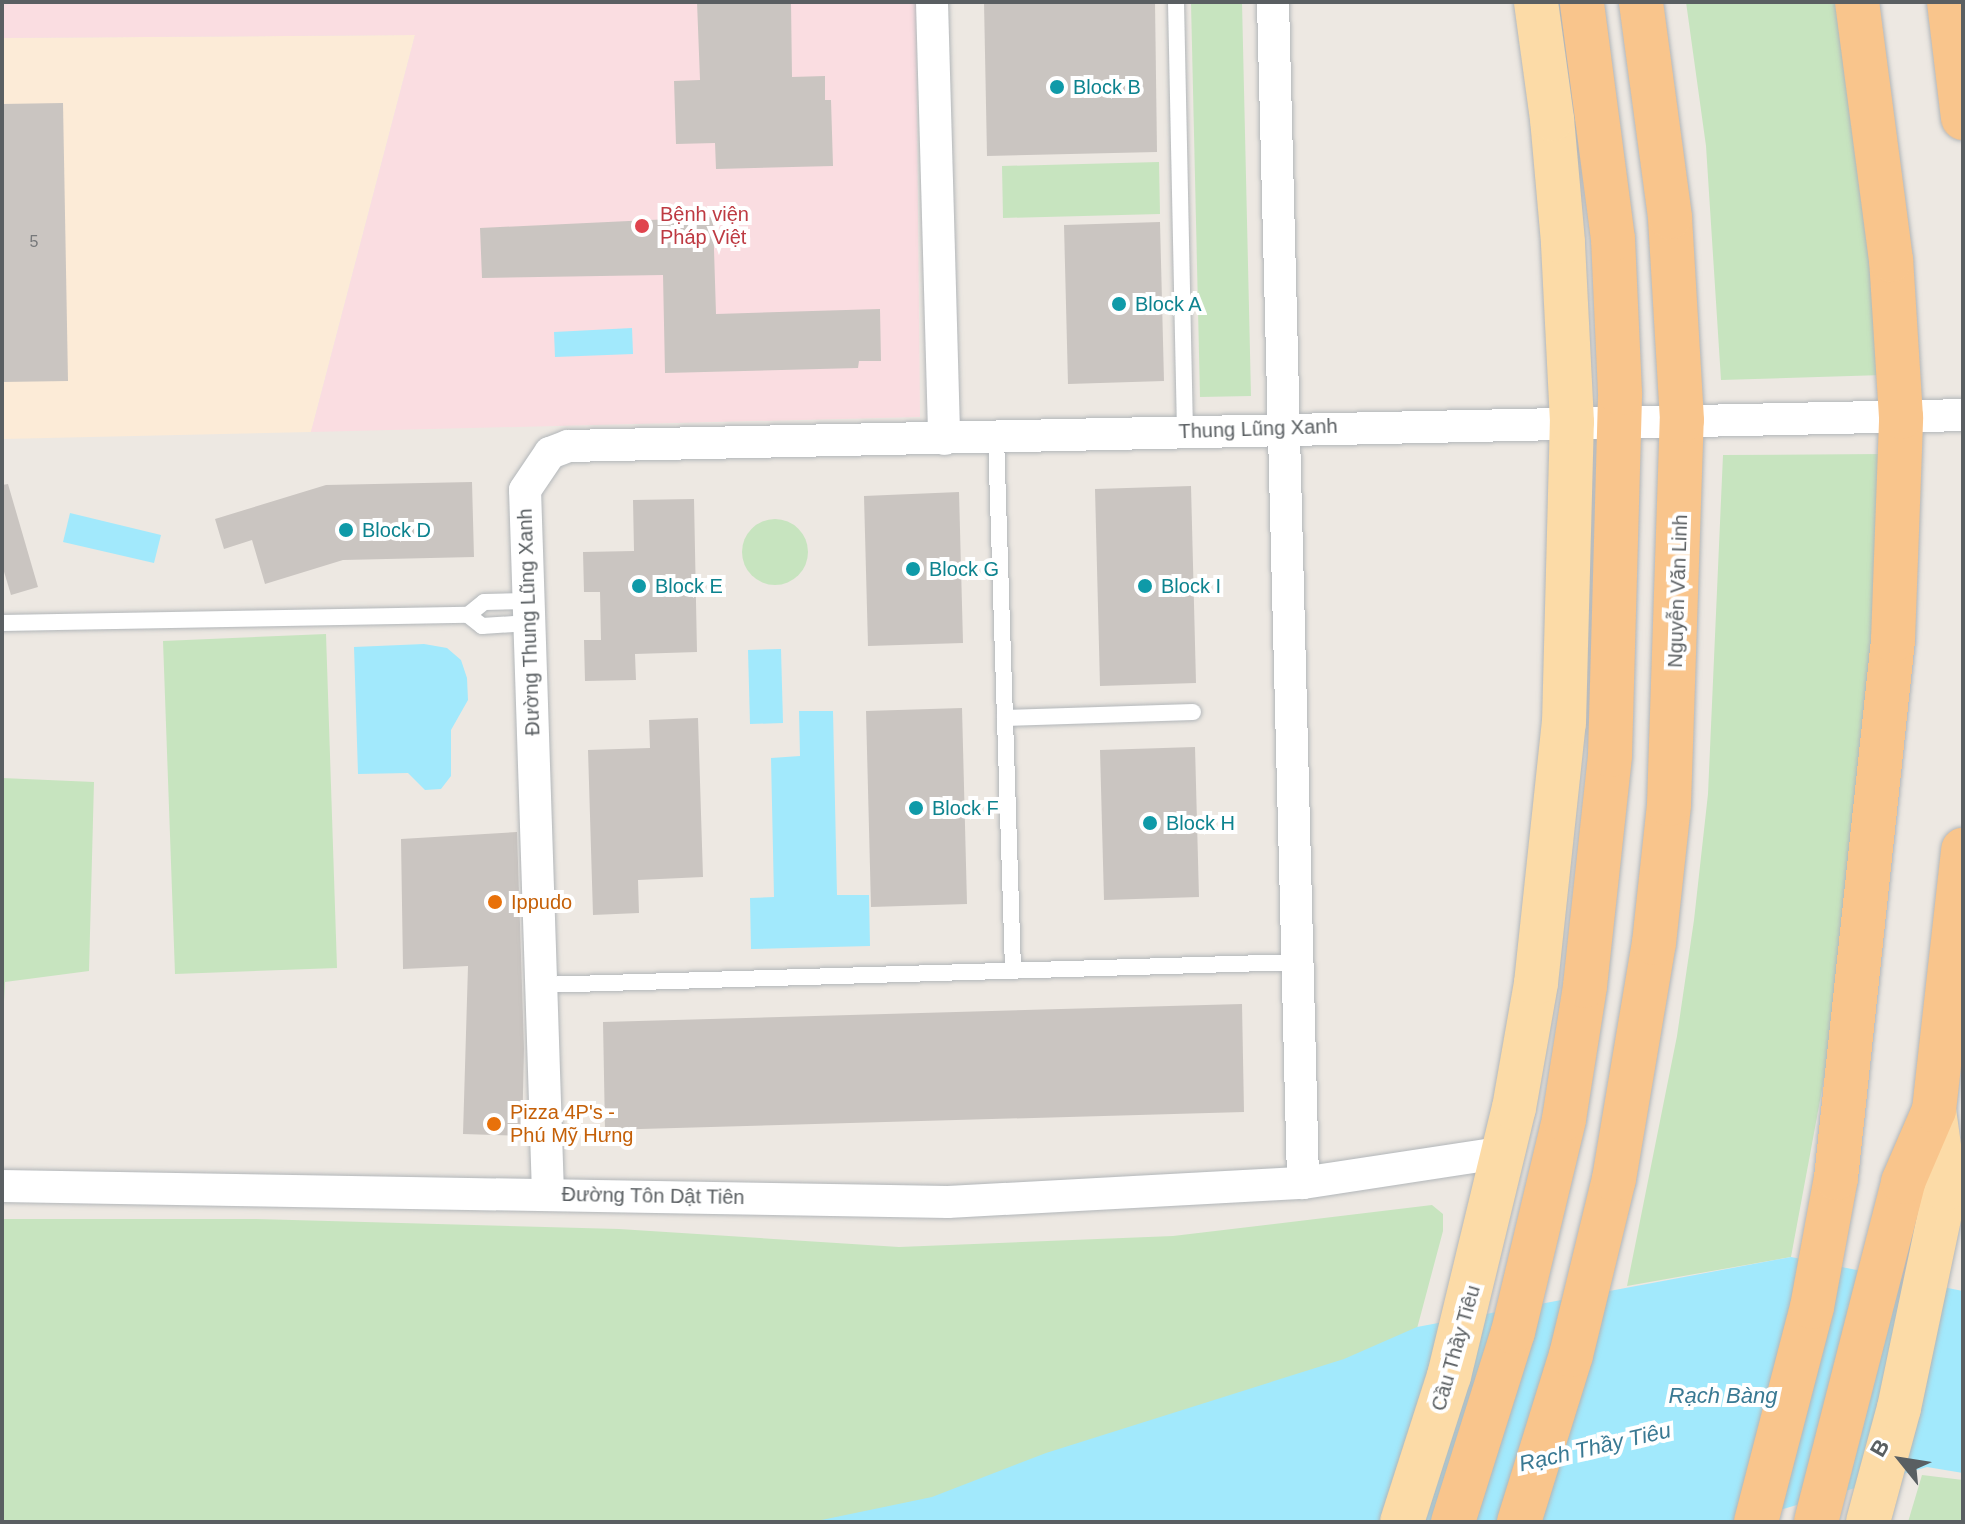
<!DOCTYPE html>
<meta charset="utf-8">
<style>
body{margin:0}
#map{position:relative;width:1965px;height:1524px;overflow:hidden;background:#ede8e2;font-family:Arial,sans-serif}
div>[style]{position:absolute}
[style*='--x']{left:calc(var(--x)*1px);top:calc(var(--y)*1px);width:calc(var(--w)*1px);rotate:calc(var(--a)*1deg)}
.commercial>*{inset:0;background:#fcebd7}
.medical>*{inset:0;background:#fadde1}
.green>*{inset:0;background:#c7e4bf}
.round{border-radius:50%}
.water>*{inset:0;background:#a2e9fc}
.building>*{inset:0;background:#cac5c1}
.roads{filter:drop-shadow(0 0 2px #b2b6b9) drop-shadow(0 0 2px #b2b6b9)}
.lane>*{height:16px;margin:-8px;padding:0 8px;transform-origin:8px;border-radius:8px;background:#fff}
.street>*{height:32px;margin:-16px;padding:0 16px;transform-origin:16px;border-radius:16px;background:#fff}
.primary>*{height:44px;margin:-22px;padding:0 22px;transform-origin:22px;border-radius:22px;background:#fcdba7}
.highway>*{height:44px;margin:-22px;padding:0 22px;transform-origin:22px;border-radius:22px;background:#f9c58c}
.dots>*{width:22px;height:22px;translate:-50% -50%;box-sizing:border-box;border:4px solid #fff;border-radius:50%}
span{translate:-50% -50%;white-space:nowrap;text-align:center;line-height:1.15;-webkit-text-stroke:8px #fff;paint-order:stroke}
.number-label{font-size:16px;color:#76787a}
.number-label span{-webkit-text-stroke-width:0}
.culture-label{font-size:20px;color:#0d838f}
.left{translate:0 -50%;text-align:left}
.health-label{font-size:20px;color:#be3a42}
.street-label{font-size:20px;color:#5a5f62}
.food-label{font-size:20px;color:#c56008}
.water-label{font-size:22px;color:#397993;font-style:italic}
.frame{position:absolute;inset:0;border:4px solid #5a5f62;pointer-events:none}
.north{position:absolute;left:1861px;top:1420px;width:80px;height:80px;-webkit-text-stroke:6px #fff;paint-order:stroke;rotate:300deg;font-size:22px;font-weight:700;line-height:32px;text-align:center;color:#5a5f62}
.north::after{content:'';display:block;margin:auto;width:28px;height:36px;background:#5a5f62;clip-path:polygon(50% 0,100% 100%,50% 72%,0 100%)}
</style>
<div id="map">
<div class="commercial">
<div style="clip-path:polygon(415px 35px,311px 432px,2px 439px,2px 38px)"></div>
</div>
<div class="medical">
<div style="clip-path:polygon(2px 2px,916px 2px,920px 417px,311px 432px,415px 35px,2px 38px)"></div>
</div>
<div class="green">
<div style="clip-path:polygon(1191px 2px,1242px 2px,1251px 396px,1200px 397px)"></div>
<div style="clip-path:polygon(1686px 2px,1842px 2px,1883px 375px,1721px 380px,1706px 146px)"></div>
<div style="clip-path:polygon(1159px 162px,1160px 214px,1003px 218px,1002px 166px)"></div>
<div style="clip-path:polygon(1883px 454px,1882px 616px,1837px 1009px,1791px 1257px,1627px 1286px,1677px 1036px,1694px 920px,1708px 794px,1723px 455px)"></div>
<div class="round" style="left:742px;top:519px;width:66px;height:66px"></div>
<div style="clip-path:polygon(326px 634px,337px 968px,175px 974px,163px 641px)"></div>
<div style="clip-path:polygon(2px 778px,94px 782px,89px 971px,5px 982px,2px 1041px)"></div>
<div style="clip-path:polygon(1432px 1205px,1443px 1214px,1443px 1231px,1402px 1385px,952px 1522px,2px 1522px,2px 1219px,256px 1219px,619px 1229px,899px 1247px,1173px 1236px)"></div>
<div style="clip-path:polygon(1922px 1475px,1963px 1480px,1963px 1522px,1908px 1522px)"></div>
</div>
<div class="water">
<div style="clip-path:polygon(632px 328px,633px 354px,555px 357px,554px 332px)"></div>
<div style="clip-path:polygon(70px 513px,161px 535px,154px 563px,63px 542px)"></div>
<div style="clip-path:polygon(424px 644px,447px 648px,461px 660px,467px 678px,468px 700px,451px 730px,451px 776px,441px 789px,425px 790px,408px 773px,358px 774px,354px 647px)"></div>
<div style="clip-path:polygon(781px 649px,783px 723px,750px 724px,748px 650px)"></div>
<div style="clip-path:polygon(799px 711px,833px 711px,837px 895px,869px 895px,870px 946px,751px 949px,750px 898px,774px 897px,771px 758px,800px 756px)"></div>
<div style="clip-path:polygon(1791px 1257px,1963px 1291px,1963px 1473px,1927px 1467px,1739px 1522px,812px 1522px,932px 1497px,1046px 1453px,1344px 1359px,1417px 1327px)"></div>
</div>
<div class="building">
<div style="clip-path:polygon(697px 2px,791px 2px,792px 77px,825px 76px,825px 100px,831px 100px,833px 166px,716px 169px,715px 143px,676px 144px,674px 81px,700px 80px)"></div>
<div style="clip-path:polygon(984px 2px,1155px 2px,1157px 152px,987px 156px)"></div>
<div style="clip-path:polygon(63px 103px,68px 381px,2px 382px,2px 104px)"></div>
<div style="clip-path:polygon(713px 217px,716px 314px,880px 309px,881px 361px,859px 361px,858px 368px,665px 373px,663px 275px,482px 278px,480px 228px)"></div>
<div style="clip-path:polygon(1160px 222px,1164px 381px,1068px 384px,1064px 225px)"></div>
<div style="clip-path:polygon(472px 482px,474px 557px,343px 560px,265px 584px,252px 540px,224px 549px,215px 519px,326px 485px)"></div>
<div style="clip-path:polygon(8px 484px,38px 587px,11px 595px,2px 565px,2px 485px)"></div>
<div style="clip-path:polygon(1191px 486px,1196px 683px,1100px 686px,1095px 489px)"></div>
<div style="clip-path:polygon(959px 492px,963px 643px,868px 646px,864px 496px)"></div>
<div style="clip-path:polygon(694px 499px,697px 652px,635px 654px,636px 680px,585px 681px,584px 640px,601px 640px,600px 592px,584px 592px,583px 552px,634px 551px,633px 500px)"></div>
<div style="clip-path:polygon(962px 708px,967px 904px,871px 907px,866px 711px)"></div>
<div style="clip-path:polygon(698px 718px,703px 877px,638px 880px,639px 913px,593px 915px,588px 750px,650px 748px,649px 720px)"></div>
<div style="clip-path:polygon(1195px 747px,1199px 897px,1104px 900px,1100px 750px)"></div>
<div style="clip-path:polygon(517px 832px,524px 1049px,522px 1136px,463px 1134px,468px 966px,403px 969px,401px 839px)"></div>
<div style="clip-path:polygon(1242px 1004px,1244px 1112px,605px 1130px,603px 1022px)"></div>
</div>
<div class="roads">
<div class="lane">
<div style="--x:1176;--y:2;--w:429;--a:88.8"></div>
<div style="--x:996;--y:437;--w:532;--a:88.17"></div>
<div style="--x:528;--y:601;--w:44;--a:178.7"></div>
<div style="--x:484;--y:602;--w:21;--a:141"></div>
<div style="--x:468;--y:615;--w:18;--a:38"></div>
<div style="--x:482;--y:626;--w:47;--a:-3.7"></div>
<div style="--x:2;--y:623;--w:466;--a:-1"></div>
<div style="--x:1005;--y:718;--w:188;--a:-1.8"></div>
<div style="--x:541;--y:985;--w:755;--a:-1.74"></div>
</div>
<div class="street">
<div style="--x:932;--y:2;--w:437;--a:88.4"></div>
<div style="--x:1273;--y:2;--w:1181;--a:88.54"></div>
<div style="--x:2;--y:1186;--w:946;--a:0.97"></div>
<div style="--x:948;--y:1202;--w:356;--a:-3.1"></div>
<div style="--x:1303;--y:1183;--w:204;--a:-8.7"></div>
<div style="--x:548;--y:1194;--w:704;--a:-91.87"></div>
<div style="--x:525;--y:490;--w:45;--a:-56"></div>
<div style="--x:550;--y:453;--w:19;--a:-21"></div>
<div style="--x:568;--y:446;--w:1395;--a:-1.27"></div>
</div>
<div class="primary">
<div style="--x:1402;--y:1522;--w:153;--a:-72.2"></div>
<div style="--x:1449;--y:1376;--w:276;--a:-76.4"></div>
<div style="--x:1514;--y:1108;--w:127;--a:-80"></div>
<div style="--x:1536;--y:983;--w:262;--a:-83.9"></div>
<div style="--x:1564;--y:723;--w:301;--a:-88.5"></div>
<div style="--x:1572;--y:422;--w:180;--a:-92.9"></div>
<div style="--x:1563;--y:242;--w:123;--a:-95.1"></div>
<div style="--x:1552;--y:119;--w:118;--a:-97.8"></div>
<div style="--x:1868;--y:1522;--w:118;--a:-74.8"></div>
<div style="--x:1899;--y:1408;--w:224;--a:-78.1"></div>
<div style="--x:1945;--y:1189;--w:80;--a:-97.9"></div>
</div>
<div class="highway">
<div style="--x:1949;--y:2;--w:117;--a:83.1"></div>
<div style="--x:1453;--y:1522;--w:199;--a:-72.5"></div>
<div style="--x:1513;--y:1332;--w:219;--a:-76.5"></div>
<div style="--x:1564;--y:1119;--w:135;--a:-81"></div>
<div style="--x:1585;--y:986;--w:232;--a:-83.8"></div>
<div style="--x:1610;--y:755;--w:362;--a:-88.4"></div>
<div style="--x:1620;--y:393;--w:154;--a:-92.6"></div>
<div style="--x:1613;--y:239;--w:239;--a:-97.5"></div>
<div style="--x:1519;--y:1522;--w:175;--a:-72.7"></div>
<div style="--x:1571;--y:1355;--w:181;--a:-76.3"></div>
<div style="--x:1614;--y:1179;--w:239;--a:-80.4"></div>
<div style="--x:1654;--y:943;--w:140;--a:-83.8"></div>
<div style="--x:1669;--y:804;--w:384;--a:-88.1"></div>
<div style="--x:1682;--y:420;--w:203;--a:-93.4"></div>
<div style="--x:1670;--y:217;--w:217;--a:-97.7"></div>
<div style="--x:1756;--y:1522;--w:222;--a:-75.4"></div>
<div style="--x:1812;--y:1307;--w:131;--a:-79.5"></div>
<div style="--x:1836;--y:1178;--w:541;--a:-83.95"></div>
<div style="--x:1893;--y:640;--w:223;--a:-87.9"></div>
<div style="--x:1901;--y:417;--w:157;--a:-93.6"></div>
<div style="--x:1891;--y:260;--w:260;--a:-97.5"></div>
<div style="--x:1816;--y:1522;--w:351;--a:-75.6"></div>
<div style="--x:1903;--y:1182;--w:78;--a:-66.7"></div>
<div style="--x:1934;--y:1110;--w:262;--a:-83.6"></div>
</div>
</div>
<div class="dots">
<div style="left:1057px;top:87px;background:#0f9aa8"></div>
<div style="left:642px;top:226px;background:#e0444e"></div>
<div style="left:1119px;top:304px;background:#0f9aa8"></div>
<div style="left:346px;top:530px;background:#0f9aa8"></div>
<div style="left:913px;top:569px;background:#0f9aa8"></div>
<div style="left:639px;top:586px;background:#0f9aa8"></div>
<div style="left:1145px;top:586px;background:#0f9aa8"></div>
<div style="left:916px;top:808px;background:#0f9aa8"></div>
<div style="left:1150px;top:823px;background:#0f9aa8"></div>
<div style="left:495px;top:902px;background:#e8710a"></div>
<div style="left:494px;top:1124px;background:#e8710a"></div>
</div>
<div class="number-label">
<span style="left:34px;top:242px">5</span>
</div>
<div class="culture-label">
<span class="left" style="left:1073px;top:87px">Block B</span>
<span class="left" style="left:1135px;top:304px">Block A</span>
<span class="left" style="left:362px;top:530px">Block D</span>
<span class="left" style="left:929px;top:569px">Block G</span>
<span class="left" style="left:655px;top:586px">Block E</span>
<span class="left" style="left:1161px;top:586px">Block I</span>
<span class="left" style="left:932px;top:808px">Block F</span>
<span class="left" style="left:1166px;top:823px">Block H</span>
</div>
<div class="health-label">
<span class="left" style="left:660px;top:226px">Bệnh viện<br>Pháp Việt</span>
</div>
<div class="street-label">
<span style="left:1258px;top:429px;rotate:-2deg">Thung Lũng Xanh</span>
<span style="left:1678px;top:591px;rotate:-88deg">Nguyễn Văn Linh</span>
<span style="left:529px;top:622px;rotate:-92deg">Đường Thung Lũng Xanh</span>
<span style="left:653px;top:1196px;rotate:1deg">Đường Tôn Dật Tiên</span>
<span style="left:1456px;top:1348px;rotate:-74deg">Cầu Thầy Tiêu</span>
</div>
<div class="food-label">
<span class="left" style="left:511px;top:902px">Ippudo</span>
<span class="left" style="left:510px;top:1124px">Pizza 4P's -<br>Phú Mỹ Hưng</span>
</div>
<div class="water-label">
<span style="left:1723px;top:1396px">Rạch Bàng</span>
<span style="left:1595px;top:1447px;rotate:-13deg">Rạch Thầy Tiêu</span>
</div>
<div class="frame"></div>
<div class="north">B</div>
</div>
